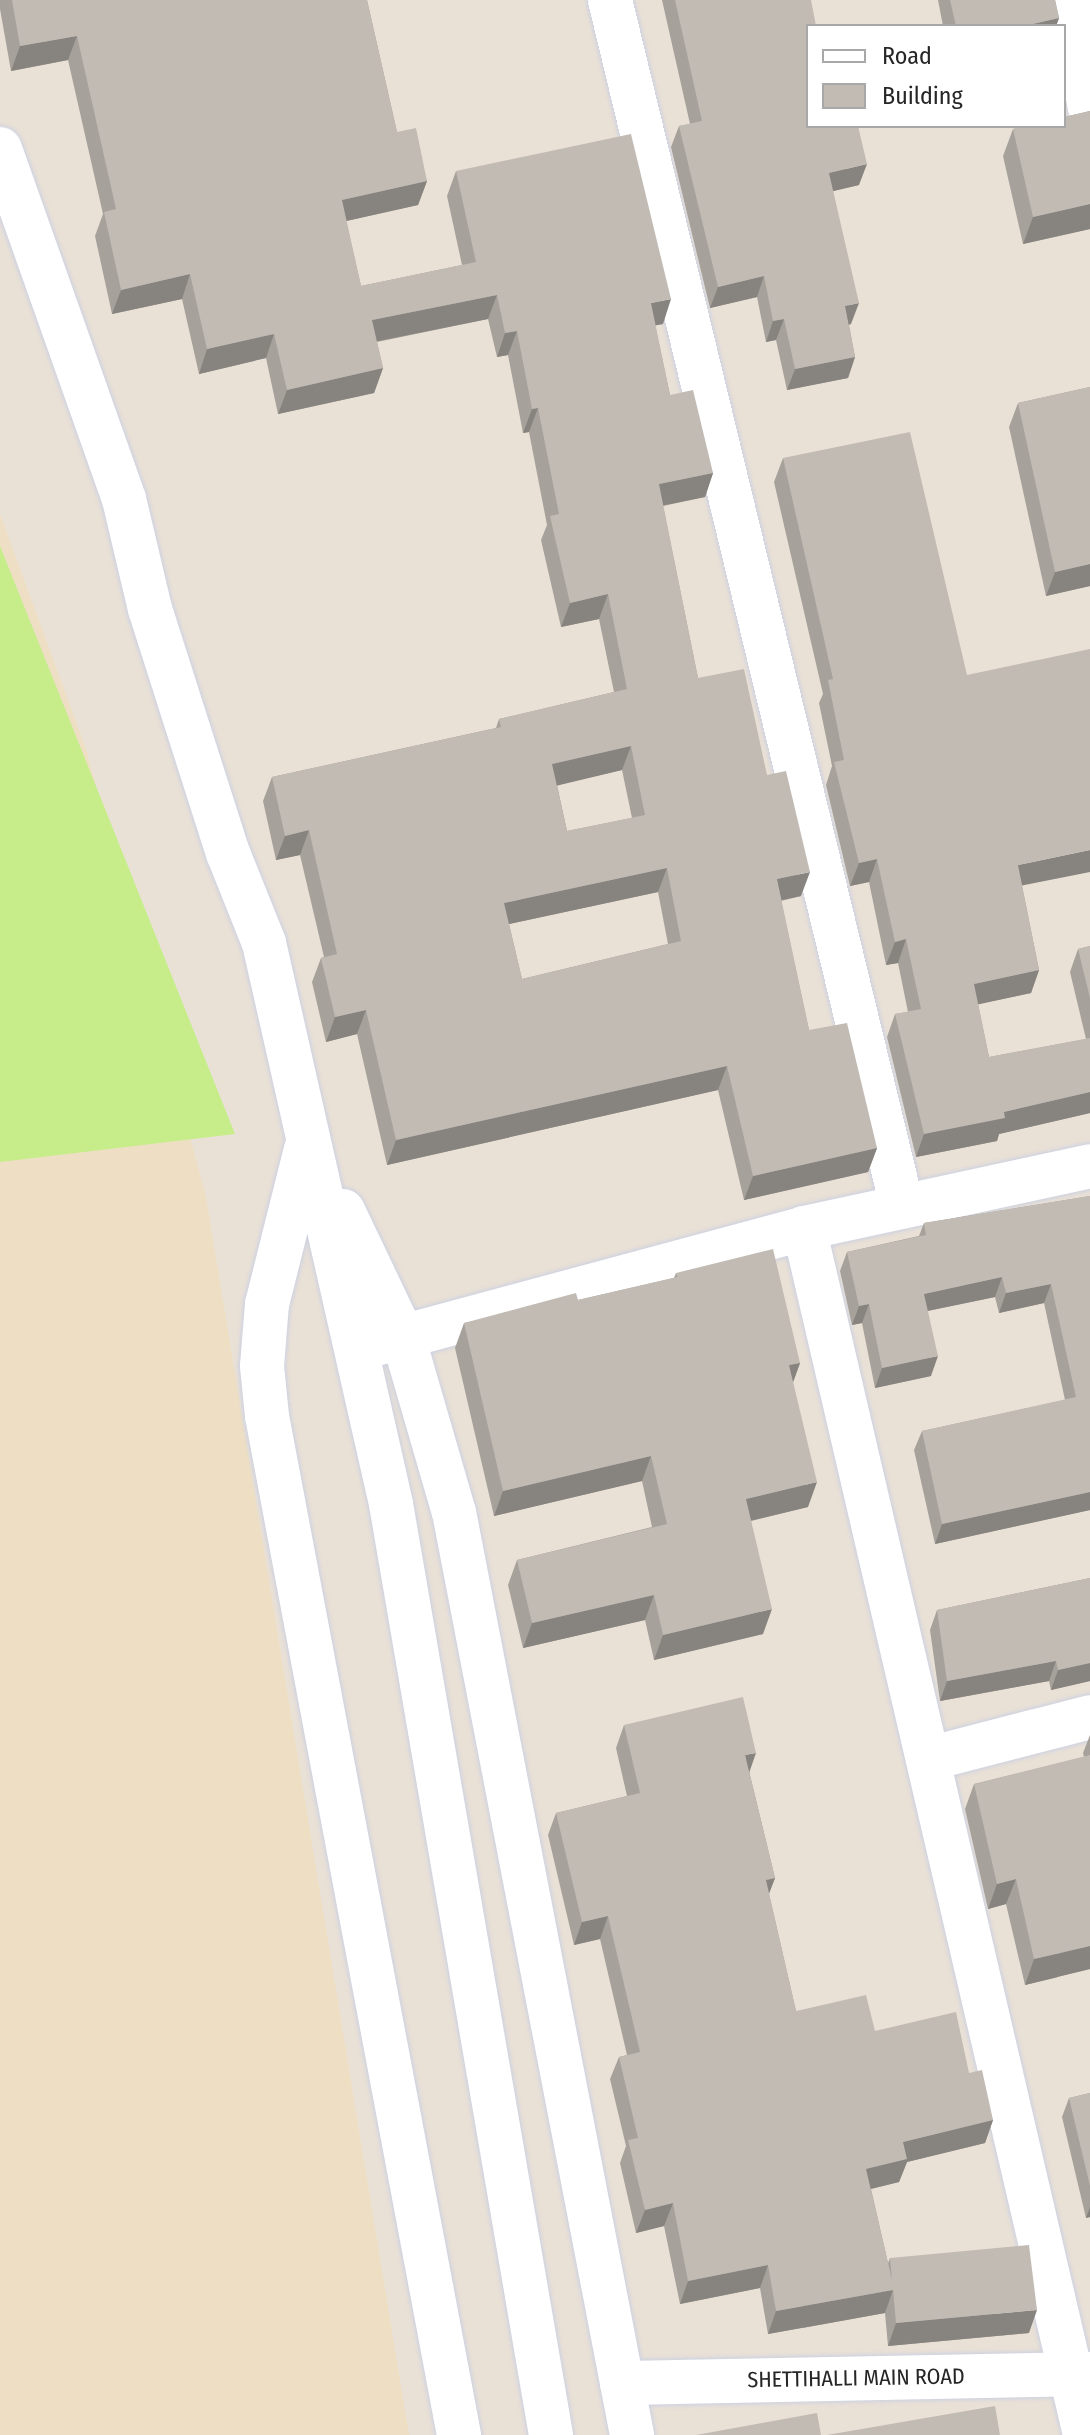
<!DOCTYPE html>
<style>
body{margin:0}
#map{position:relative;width:1090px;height:2435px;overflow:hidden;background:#eae1d6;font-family:"Fira Sans Condensed",sans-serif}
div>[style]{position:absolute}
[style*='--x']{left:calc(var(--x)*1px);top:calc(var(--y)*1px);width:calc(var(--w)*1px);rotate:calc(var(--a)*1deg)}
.education>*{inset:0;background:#eedfc4}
.pitch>*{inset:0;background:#c6ed8a}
.roads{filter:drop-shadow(0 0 2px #ccd1e1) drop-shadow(0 0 2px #ccd1e1)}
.street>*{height:44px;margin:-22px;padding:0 22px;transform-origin:22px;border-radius:22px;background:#fff}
.secondary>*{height:44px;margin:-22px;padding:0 22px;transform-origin:22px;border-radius:22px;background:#fff}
.wall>*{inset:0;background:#a6a19b}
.shaded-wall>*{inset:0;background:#87837e}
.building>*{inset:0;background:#c1bbb4}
span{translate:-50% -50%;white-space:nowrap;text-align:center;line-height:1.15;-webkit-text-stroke:8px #fff;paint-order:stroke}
.street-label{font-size:22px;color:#262626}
.legend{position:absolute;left:806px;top:24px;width:260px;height:104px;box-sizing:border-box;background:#fff;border:2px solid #a8a8a8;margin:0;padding:10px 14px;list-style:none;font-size:24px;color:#262626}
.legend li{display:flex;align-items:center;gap:16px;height:40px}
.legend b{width:40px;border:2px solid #a8a8a8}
</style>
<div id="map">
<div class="education">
<div style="clip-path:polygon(0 514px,86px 749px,206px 1197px,409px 2435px,0 2435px)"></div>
</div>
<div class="pitch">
<div style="clip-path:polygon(0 546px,235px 1134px,0 1162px)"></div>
</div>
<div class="roads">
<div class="street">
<div style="--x:610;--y:0;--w:1241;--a:76.39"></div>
<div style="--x:1069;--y:0;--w:110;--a:79"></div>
<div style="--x:804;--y:1228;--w:1239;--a:76.89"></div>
<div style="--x:357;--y:1349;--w:463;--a:-15.1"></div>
<div style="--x:804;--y:1228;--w:293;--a:-12.2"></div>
<div style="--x:928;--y:1759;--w:167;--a:-14.5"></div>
</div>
<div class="secondary">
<div style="--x:0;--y:149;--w:371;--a:70.5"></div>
<div style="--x:124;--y:499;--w:113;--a:76.7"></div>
<div style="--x:150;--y:609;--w:256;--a:72.3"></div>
<div style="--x:228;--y:853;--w:97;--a:68.2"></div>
<div style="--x:264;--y:943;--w:575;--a:77.24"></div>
<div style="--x:391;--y:1504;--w:945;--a:80.25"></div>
<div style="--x:306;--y:1149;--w:160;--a:104.1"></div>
<div style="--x:267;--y:1304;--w:62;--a:94.6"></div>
<div style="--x:262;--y:1366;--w:50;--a:84.3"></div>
<div style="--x:267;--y:1416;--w:1037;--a:79.33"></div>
<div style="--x:343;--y:1211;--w:140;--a:64.5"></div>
<div style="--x:403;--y:1337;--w:182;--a:73.8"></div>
<div style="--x:454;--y:1512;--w:940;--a:79.08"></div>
<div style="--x:622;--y:2383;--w:468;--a:-1.1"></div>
</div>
</div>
<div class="wall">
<div style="clip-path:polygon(evenodd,0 0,367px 0,397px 132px,427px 181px,418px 205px,346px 221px,361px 286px,462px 265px,447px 196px,456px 171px,663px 324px,655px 325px,670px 395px,713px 473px,705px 497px,663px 506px,698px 678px,767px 775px,801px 896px,781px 901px,809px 1030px,877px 1148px,868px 1172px,744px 1200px,718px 1090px,387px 1165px,357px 1034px,326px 1042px,312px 982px,321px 958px,324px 957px,300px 855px,276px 860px,263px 801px,272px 777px,496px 728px,499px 719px,614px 692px,599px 619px,561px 627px,541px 540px,547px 525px,529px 432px,523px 433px,508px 355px,497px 357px,488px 319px,377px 342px,383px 368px,374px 393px,278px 414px,266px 358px,199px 374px,182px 299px,112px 314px,95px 236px,103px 214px,68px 60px,11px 71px,0 9px,0 0,622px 770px,632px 818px,567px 831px,557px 785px,622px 770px,0 0,658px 892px,668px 944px,522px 979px,509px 924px,658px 892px)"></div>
<div style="clip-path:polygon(662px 0,811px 0,808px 126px,859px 185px,833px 191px,851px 324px,849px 325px,855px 357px,848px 378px,787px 390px,776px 340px,766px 342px,757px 297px,710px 308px,671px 147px,679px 126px,690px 124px)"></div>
<div style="clip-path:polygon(938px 0,1055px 0,1059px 18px,1056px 26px,943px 26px)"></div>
<div style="clip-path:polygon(1090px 111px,1090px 229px,1023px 244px,1003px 156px,1013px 129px)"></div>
<div style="clip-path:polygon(1090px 387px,1090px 586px,1046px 596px,1009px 427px,1018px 403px)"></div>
<div style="clip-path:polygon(783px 458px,967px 675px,1022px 886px,1039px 970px,1031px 993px,978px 1004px,989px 1057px,1086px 1039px,1070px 972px,1078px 949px,1090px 946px,1090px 1113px,999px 1134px,997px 1141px,916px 1157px,887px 1037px,895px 1014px,908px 1012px,898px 963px,886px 965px,869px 882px,850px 886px,826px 785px,832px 766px,819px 703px,823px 694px,774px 482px)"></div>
<div style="clip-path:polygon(1090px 1196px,1090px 1510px,935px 1544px,914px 1450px,922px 1431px,1065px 1400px,1044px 1303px,999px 1313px,995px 1297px,928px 1311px,931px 1376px,875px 1388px,862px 1323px,852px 1325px,840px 1271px,847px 1252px,919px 1236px,924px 1223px)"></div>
<div style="clip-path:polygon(676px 1273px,800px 1363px,793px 1382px,808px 1507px,751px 1521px,763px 1634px,654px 1660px,645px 1620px,523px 1648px,508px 1585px,517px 1560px,652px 1527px,642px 1481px,494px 1516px,455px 1348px,464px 1323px,578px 1300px,674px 1278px)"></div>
<div style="clip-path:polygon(1090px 1578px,1090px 1681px,1051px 1690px,1049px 1681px,940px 1701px,930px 1630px,937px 1610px)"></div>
<div style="clip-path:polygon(624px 1725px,749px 1771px,775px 1878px,769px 1894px,796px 2011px,875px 2031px,969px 2073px,993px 2120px,985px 2143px,907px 2162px,899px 2182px,871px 2189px,888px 2263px,890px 2258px,1029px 2333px,888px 2346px,885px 2313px,768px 2334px,760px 2288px,680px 2304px,664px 2226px,636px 2233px,620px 2163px,626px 2146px,610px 2079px,619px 2057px,627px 2055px,600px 1939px,574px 1945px,548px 1835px,556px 1813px,627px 1796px,616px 1748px)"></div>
<div style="clip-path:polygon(1090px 1735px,1090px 1969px,1025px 1985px,1006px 1904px,988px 1909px,965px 1809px,974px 1784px,1084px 1757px,1083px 1753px)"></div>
<div style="clip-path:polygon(1090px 2093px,1090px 2217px,1086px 2218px,1062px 2117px,1069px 2098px)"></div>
</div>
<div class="shaded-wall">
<div style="clip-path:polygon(1059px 18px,1056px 26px,1024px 26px)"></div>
<div style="clip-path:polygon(77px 36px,68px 60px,11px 71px,20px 46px)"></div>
<div style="clip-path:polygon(867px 164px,859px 185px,821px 194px,829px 173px)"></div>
<div style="clip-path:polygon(427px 181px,418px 205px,333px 224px,342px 200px)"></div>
<div style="clip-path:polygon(1090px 204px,1090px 229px,1023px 244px,1033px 217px)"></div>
<div style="clip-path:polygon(190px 274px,182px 299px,112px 314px,121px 290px)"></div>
<div style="clip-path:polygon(764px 276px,757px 297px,710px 308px,718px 287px)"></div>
<div style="clip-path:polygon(497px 295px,488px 319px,363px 344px,372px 320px)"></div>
<div style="clip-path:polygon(671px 299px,663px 324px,642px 328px,651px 303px)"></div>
<div style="clip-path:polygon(859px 303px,851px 324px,837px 327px,845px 306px)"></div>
<div style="clip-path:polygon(784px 319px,776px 340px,766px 342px,773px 321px)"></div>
<div style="clip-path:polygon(517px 331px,508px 355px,497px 357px,505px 333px)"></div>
<div style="clip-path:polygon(274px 334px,266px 358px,199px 374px,207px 349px)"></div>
<div style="clip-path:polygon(855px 357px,848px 378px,787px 390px,795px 369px)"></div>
<div style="clip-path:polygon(383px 368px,374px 393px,278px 414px,287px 390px)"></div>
<div style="clip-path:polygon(538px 408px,529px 432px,523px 433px,532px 409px)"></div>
<div style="clip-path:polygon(713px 473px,705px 497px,650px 508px,659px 484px)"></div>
<div style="clip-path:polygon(1090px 564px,1090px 586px,1046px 596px,1055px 572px)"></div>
<div style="clip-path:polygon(608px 594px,599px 619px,561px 627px,570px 603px)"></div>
<div style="clip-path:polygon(631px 746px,622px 770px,543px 789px,552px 764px)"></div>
<div style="clip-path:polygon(309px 830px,300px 855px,276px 860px,285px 836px)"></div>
<div style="clip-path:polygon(1090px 850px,1090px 872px,1010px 888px,1018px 865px)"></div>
<div style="clip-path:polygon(877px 859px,869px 882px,850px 886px,859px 863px)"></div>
<div style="clip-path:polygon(667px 868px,658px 892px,495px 927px,504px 903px)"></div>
<div style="clip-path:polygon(810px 872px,801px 896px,768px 903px,777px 879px)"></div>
<div style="clip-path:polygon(906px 939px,898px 963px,886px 965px,895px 942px)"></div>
<div style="clip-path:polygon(1039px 970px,1031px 993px,966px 1007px,974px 984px)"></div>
<div style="clip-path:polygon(366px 1010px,357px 1034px,326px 1042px,335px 1017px)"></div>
<div style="clip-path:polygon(727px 1066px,718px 1090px,387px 1165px,396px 1140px)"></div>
<div style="clip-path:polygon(1090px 1092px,1090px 1113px,999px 1134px,997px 1141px,916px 1157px,924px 1134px,1004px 1112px)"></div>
<div style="clip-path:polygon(877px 1148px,868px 1172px,744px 1200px,753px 1176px)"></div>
<div style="clip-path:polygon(1002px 1277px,995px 1297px,917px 1313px,924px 1294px)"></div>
<div style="clip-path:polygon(1051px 1284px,1044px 1303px,999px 1313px,1006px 1293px)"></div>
<div style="clip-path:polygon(869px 1304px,862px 1323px,852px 1325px,859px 1306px)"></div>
<div style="clip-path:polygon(938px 1356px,931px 1376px,875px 1388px,882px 1368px)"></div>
<div style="clip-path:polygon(800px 1363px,791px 1388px,789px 1365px)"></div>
<div style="clip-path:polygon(651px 1456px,642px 1481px,494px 1516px,503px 1491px)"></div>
<div style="clip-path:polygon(817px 1482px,808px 1507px,737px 1524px,746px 1499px)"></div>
<div style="clip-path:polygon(1090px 1492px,1090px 1510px,935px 1544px,942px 1524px)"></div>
<div style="clip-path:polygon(654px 1595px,645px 1620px,523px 1648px,532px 1623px)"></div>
<div style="clip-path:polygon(772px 1609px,763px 1634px,654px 1660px,663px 1635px)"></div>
<div style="clip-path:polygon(1056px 1661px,1049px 1681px,940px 1701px,947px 1681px)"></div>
<div style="clip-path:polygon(1090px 1663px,1090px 1681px,1051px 1690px,1058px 1670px)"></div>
<div style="clip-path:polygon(756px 1753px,748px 1776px,745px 1755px)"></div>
<div style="clip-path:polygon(775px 1878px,766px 1901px,766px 1880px)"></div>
<div style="clip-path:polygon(1016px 1879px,1006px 1904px,988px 1909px,997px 1884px)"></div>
<div style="clip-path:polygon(608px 1916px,600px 1939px,574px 1945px,582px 1922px)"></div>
<div style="clip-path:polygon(1090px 1946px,1090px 1969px,1025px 1985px,1034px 1959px)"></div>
<div style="clip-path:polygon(993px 2120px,985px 2143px,907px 2162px,899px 2182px,858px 2192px,866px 2169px,903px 2142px)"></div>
<div style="clip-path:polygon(673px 2203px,664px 2226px,636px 2233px,645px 2210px)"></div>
<div style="clip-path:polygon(1090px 2207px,1090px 2217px,1086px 2218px)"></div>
<div style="clip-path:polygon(768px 2265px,760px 2288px,680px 2304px,688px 2281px)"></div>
<div style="clip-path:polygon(893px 2290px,885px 2313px,768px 2334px,776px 2311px)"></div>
<div style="clip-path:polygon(1037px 2310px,1029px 2333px,888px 2346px,896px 2323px)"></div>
</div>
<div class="building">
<div style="clip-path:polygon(evenodd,12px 0,367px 0,397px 132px,416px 128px,427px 181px,342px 200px,361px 286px,476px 262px,456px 171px,631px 134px,671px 299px,651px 303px,670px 395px,693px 390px,713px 473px,659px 484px,698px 678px,744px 669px,767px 775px,786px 771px,810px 872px,777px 879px,809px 1030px,847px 1023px,877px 1148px,753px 1176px,727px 1066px,396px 1140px,366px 1010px,335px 1017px,321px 958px,337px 954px,309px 830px,285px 836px,272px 777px,501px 727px,499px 719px,627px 689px,608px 594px,570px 603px,550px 516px,559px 514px,538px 408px,532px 409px,517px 331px,505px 333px,497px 295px,372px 320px,383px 368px,287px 390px,274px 334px,207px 349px,190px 274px,121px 290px,104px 212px,116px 209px,77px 36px,20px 46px,12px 0,631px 746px,645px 815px,567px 831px,552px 764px,631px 746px,12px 0,667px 868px,681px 941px,522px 979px,504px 903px,667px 868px)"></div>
<div style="clip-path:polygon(675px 0,811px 0,816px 26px,808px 26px,808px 126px,858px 126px,867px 164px,829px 173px,859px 303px,845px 306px,855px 357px,795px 369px,784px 319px,773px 321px,764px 276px,718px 287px,679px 126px,702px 121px)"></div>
<div style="clip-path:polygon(950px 0,1055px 0,1059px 18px,1024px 26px,956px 26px)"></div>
<div style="clip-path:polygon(1090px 111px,1090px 204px,1033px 217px,1013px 129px,1024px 126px,1064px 126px,1064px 117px)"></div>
<div style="clip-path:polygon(1090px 387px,1090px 564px,1055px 572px,1018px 403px)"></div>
<div style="clip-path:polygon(910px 432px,967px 675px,1090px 649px,1090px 850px,1018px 865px,1039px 970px,974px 984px,989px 1057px,1090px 1038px,1090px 1092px,1004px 1112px,1005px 1118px,924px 1134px,895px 1014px,921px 1009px,906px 939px,895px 942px,877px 859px,859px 863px,834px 762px,844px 760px,828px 680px,833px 679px,783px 458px)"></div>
<div style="clip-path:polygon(1090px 946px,1090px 998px,1078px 949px)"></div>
<div style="clip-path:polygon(1090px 1196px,1090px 1492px,942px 1524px,922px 1431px,1076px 1397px,1051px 1284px,1006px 1293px,1002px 1277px,924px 1294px,938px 1356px,882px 1368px,869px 1304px,859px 1306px,847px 1252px,926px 1235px,924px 1223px)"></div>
<div style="clip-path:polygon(773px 1249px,800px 1363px,789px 1365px,817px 1482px,746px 1499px,772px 1609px,663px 1635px,654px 1595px,532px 1623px,517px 1560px,667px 1524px,651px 1456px,503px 1491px,464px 1323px,576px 1293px,578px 1300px,677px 1277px,676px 1273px)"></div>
<div style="clip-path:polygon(1090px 1578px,1090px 1663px,1058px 1670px,1056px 1661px,947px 1681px,937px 1610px)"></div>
<div style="clip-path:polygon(743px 1697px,756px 1753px,745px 1755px,775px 1878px,766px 1880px,796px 2011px,866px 1995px,875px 2031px,956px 2012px,969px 2073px,982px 2070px,993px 2120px,903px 2142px,907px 2159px,866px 2169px,892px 2280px,890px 2258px,1029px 2245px,1037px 2310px,896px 2323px,893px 2290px,776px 2311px,768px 2265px,688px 2281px,673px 2203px,645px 2210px,628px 2140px,638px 2138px,619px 2057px,640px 2052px,608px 1916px,582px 1922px,556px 1813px,640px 1793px,624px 1725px)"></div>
<div style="clip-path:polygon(1090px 1755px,1090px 1946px,1034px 1959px,1016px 1879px,997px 1884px,974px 1784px)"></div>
<div style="clip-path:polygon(1090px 2093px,1090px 2186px,1069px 2098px)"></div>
<div style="clip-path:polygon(995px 2406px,1000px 2435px,827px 2435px)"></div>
<div style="clip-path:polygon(817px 2413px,821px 2435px,696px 2435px)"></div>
</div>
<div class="street-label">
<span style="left:856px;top:2378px;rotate:-1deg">SHETTIHALLI MAIN ROAD</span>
</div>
<ul class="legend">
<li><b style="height:10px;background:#fff"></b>Road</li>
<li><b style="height:22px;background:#c1bbb4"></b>Building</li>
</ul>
</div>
